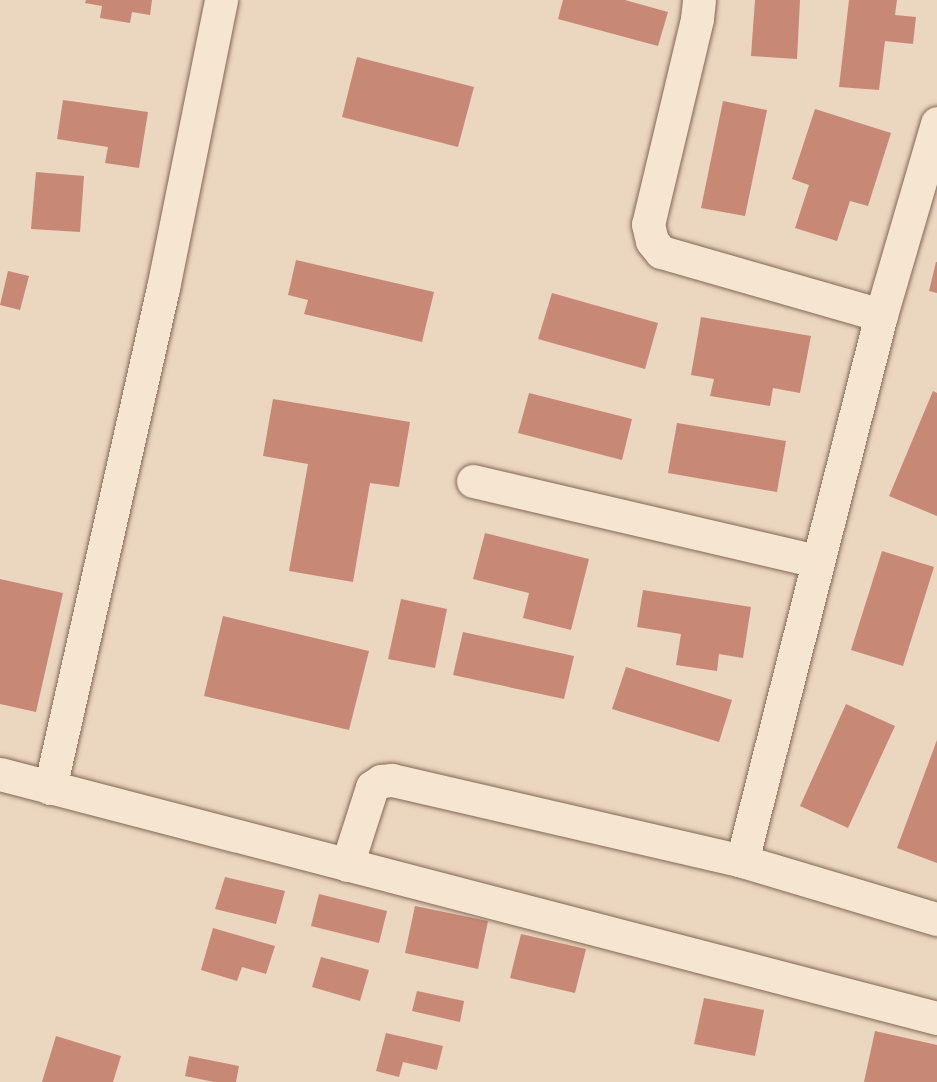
<!DOCTYPE html>
<style>
body{margin:0}
#map{position:relative;width:937px;height:1082px;overflow:hidden;background:#ebd6bf;font-family:Georgia,serif}
div>[style]{position:absolute}
[style*='--x']{left:calc(var(--x)*1px);top:calc(var(--y)*1px);width:calc(var(--w)*1px);rotate:calc(var(--a)*1deg)}
.building>*{inset:0;background:#c78976}
.roads{filter:drop-shadow(0 0 2px #826758) drop-shadow(0 0 2px #826758)}
.minor>*{height:33px;margin:-16.5px;padding:0 16.5px;transform-origin:16.5px;border-radius:16.5px;background:#f6e5d1}
span{translate:-50% -50%;white-space:nowrap;text-align:center;line-height:1.15;-webkit-text-stroke:5px #f3e1ce;paint-order:stroke}
</style>
<div id="map">
<div class="building">
<div style="clip-path:polygon(86px 0,152px 0,150px 15px,132px 12px,130px 23px,100px 18px,102px 6px,85px 3px)"></div>
<div style="clip-path:polygon(563px 0,625px 0,668px 12px,658px 46px,558px 19px)"></div>
<div style="clip-path:polygon(755px 0,800px 0,797px 59px,751px 56px)"></div>
<div style="clip-path:polygon(849px 0,897px 0,895px 15px,916px 17px,913px 44px,885px 41px,879px 90px,839px 87px)"></div>
<div style="clip-path:polygon(357px 57px,474px 87px,458px 147px,342px 117px)"></div>
<div style="clip-path:polygon(63px 100px,148px 112px,139px 168px,105px 163px,108px 147px,57px 139px)"></div>
<div style="clip-path:polygon(723px 101px,767px 110px,745px 216px,701px 208px)"></div>
<div style="clip-path:polygon(815px 109px,891px 133px,868px 206px,850px 201px,837px 241px,795px 228px,809px 185px,792px 179px)"></div>
<div style="clip-path:polygon(36px 172px,84px 176px,80px 232px,31px 229px)"></div>
<div style="clip-path:polygon(296px 260px,434px 292px,422px 342px,304px 314px,308px 300px,288px 295px)"></div>
<div style="clip-path:polygon(936px 262px,937px 262px,937px 293px,929px 291px)"></div>
<div style="clip-path:polygon(8px 271px,29px 276px,20px 310px,0 305px)"></div>
<div style="clip-path:polygon(552px 293px,658px 323px,645px 369px,538px 339px)"></div>
<div style="clip-path:polygon(701px 317px,811px 336px,800px 393px,773px 388px,770px 406px,710px 396px,714px 379px,691px 375px)"></div>
<div style="clip-path:polygon(933px 391px,937px 393px,937px 516px,889px 496px)"></div>
<div style="clip-path:polygon(529px 393px,632px 419px,622px 460px,518px 433px)"></div>
<div style="clip-path:polygon(273px 399px,410px 422px,399px 487px,370px 483px,353px 582px,289px 571px,308px 464px,263px 456px)"></div>
<div style="clip-path:polygon(677px 423px,786px 441px,777px 492px,668px 473px)"></div>
<div style="clip-path:polygon(485px 533px,589px 559px,571px 630px,523px 618px,529px 593px,473px 579px)"></div>
<div style="clip-path:polygon(882px 551px,934px 567px,903px 666px,851px 650px)"></div>
<div style="clip-path:polygon(0 579px,63px 593px,36px 712px,0 704px)"></div>
<div style="clip-path:polygon(643px 590px,751px 607px,743px 658px,719px 654px,717px 671px,676px 665px,681px 634px,637px 627px)"></div>
<div style="clip-path:polygon(401px 599px,447px 609px,435px 668px,388px 659px)"></div>
<div style="clip-path:polygon(223px 616px,369px 651px,349px 730px,204px 696px)"></div>
<div style="clip-path:polygon(463px 632px,574px 656px,564px 699px,453px 675px)"></div>
<div style="clip-path:polygon(626px 667px,732px 700px,719px 742px,612px 709px)"></div>
<div style="clip-path:polygon(846px 704px,895px 726px,848px 828px,800px 806px)"></div>
<div style="clip-path:polygon(937px 740px,937px 863px,897px 848px)"></div>
<div style="clip-path:polygon(225px 877px,285px 891px,276px 924px,215px 909px)"></div>
<div style="clip-path:polygon(319px 894px,387px 911px,379px 943px,311px 926px)"></div>
<div style="clip-path:polygon(415px 906px,488px 921px,478px 969px,405px 953px)"></div>
<div style="clip-path:polygon(213px 928px,275px 946px,266px 974px,242px 967px,237px 981px,201px 970px)"></div>
<div style="clip-path:polygon(521px 934px,586px 949px,575px 993px,510px 978px)"></div>
<div style="clip-path:polygon(321px 957px,369px 970px,360px 1001px,312px 987px)"></div>
<div style="clip-path:polygon(417px 991px,464px 1001px,460px 1022px,412px 1011px)"></div>
<div style="clip-path:polygon(704px 998px,764px 1010px,755px 1056px,694px 1044px)"></div>
<div style="clip-path:polygon(875px 1031px,937px 1045px,937px 1082px,864px 1082px)"></div>
<div style="clip-path:polygon(386px 1033px,443px 1046px,437px 1070px,403px 1062px,399px 1077px,376px 1071px)"></div>
<div style="clip-path:polygon(56px 1036px,121px 1056px,113px 1082px,42px 1082px)"></div>
<div style="clip-path:polygon(189px 1056px,239px 1066px,236px 1082px,214px 1082px,185px 1076px)"></div>
</div>
<div class="roads">
<div class="minor">
<div style="--x:699;--y:0;--w:19;--a:96"></div>
<div style="--x:697;--y:19;--w:211;--a:103.4"></div>
<div style="--x:648;--y:224;--w:17;--a:77"></div>
<div style="--x:652;--y:241;--w:14;--a:51"></div>
<div style="--x:661;--y:252;--w:229;--a:16"></div>
<div style="--x:473;--y:481;--w:354;--a:13.1"></div>
<div style="--x:0;--y:774;--w:968;--a:14.6"></div>
<div style="--x:50;--y:788;--w:513;--a:-77.27"></div>
<div style="--x:163;--y:288;--w:294;--a:-78.6"></div>
<div style="--x:742;--y:861;--w:563;--a:-75.72"></div>
<div style="--x:881;--y:315;--w:200;--a:-73.7"></div>
<div style="--x:347;--y:865;--w:82;--a:-72.2"></div>
<div style="--x:372;--y:787;--w:11;--a:-34"></div>
<div style="--x:381;--y:781;--w:11;--a:-5"></div>
<div style="--x:392;--y:780;--w:359;--a:13"></div>
<div style="--x:742;--y:861;--w:203;--a:16.6"></div>
</div>
</div>
</div>
